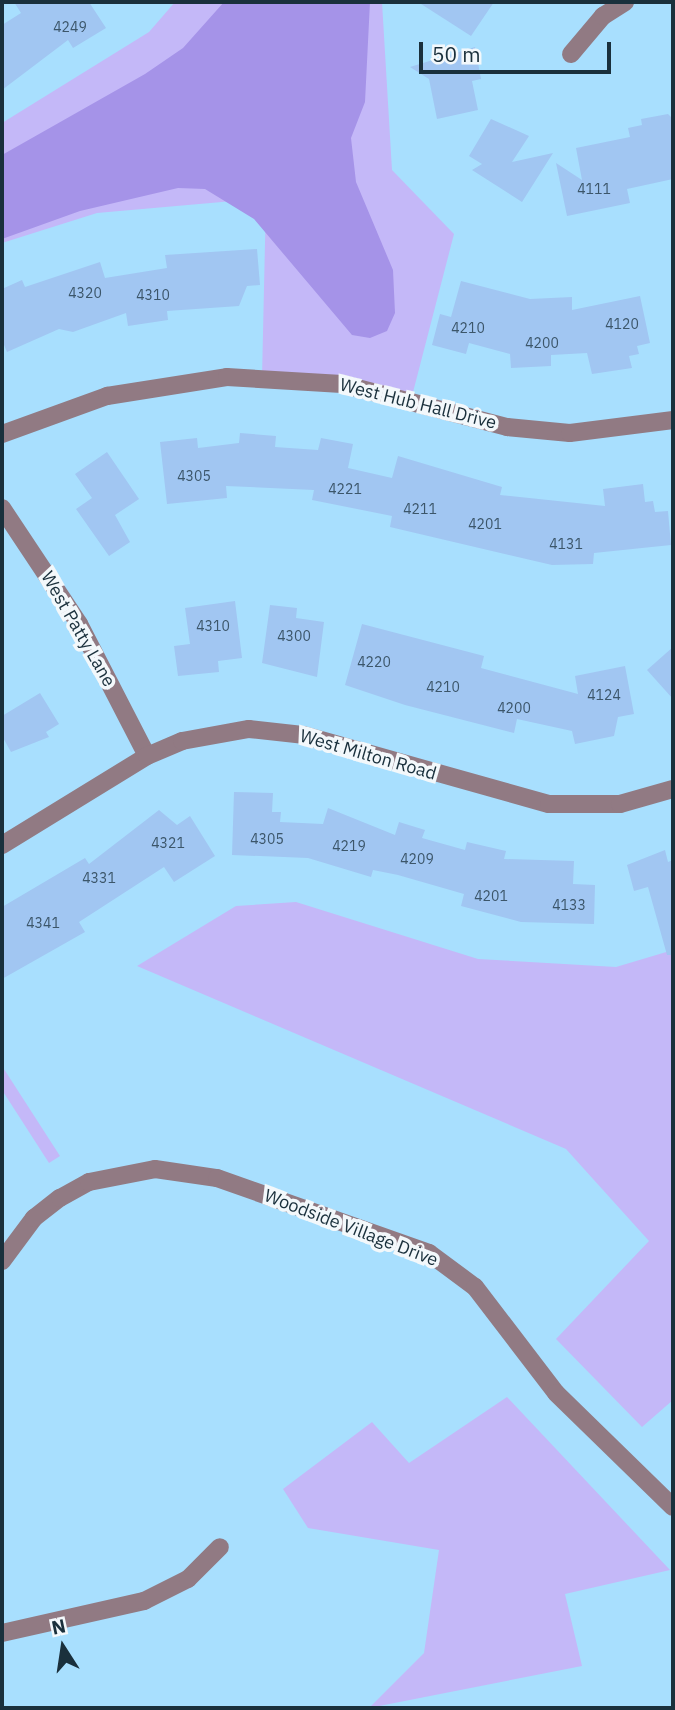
<!DOCTYPE html>
<style>
body{margin:0}
#map{position:relative;width:675px;height:1710px;overflow:hidden;background:#a8dffe;font-family:"IBM Plex Sans",sans-serif}
div>[style]{position:absolute}
[style*='--x']{left:calc(var(--x)*1px);top:calc(var(--y)*1px);width:calc(var(--w)*1px);rotate:calc(var(--a)*1deg)}
.green>*{inset:0;background:#c4b8f8}
.forest>*{inset:0;background:#a593e8}
.building>*{inset:0;background:#a1c6f2}
.minor>*{height:18px;margin:-9px;padding:0 9px;transform-origin:9px;border-radius:9px;background:#917a83}
span{translate:-50% -50%;white-space:nowrap;text-align:center;line-height:1.15;-webkit-text-stroke:7px #f3f8fb;paint-order:stroke}
.number-label{font-size:14px;color:#3c566a}
.number-label span{-webkit-text-stroke-width:0}
.street-label{font-size:18px;color:#1a303c}
.frame{position:absolute;inset:0;border:4px solid #1a303c;pointer-events:none}
.north{position:absolute;left:28px;top:1612px;width:70px;height:70px;-webkit-text-stroke:5px #f3f8fb;paint-order:stroke;rotate:348deg;font-size:19px;font-weight:700;line-height:28px;text-align:center;color:#1a303c}
.north::after{content:'';display:block;margin:auto;width:24px;height:32px;background:#1a303c;clip-path:polygon(50% 0,100% 100%,50% 72%,0 100%)}
.scale{position:absolute;left:419px;top:42px;width:192px;height:32px;box-sizing:border-box;border:4px solid #1a303c;border-top:0;padding-left:9px;font-size:21px;line-height:24px;white-space:nowrap;color:#1a303c;-webkit-text-stroke:5px #f3f8fb;paint-order:stroke}
</style>
<div id="map">
<div class="green">
<div style="clip-path:polygon(175px 2px,382px 2px,392px 170px,454px 234px,411px 400px,262px 378px,266px 198px,97px 213px,2px 243px,2px 123px,149px 32px)"></div>
<div style="clip-path:polygon(296px 902px,478px 959px,616px 967px,673px 950px,673px 1400px,642px 1427px,556px 1339px,649px 1241px,566px 1149px,137px 966px,236px 906px)"></div>
<div style="clip-path:polygon(2px 1066px,60px 1156px,49px 1163px,2px 1090px)"></div>
<div style="clip-path:polygon(507px 1397px,670px 1570px,565px 1594px,582px 1666px,369px 1708px,424px 1653px,439px 1550px,308px 1528px,283px 1489px,372px 1422px,409px 1463px)"></div>
</div>
<div class="forest">
<div style="clip-path:polygon(224px 2px,370px 2px,365px 102px,351px 138px,356px 182px,393px 270px,395px 313px,387px 331px,370px 338px,352px 335px,254px 219px,205px 189px,178px 188px,80px 211px,2px 239px,2px 155px,145px 74px,183px 48px)"></div>
</div>
<div class="building">
<div style="clip-path:polygon(14px 2px,89px 2px,106px 28px,73px 48px,68px 40px,2px 90px,2px 25px,21px 13px)"></div>
<div style="clip-path:polygon(418px 2px,494px 2px,471px 36px)"></div>
<div style="clip-path:polygon(475px 47px,481px 79px,472px 81px,478px 110px,437px 119px,429px 79px,410px 67px)"></div>
<div style="clip-path:polygon(668px 114px,673px 119px,673px 179px,627px 189px,630px 203px,567px 216px,556px 163px,582px 180px,576px 148px,630px 137px,628px 128px,642px 125px,641px 119px)"></div>
<div style="clip-path:polygon(491px 119px,529px 136px,512px 162px,553px 153px,522px 202px,472px 170px,482px 164px,469px 156px)"></div>
<div style="clip-path:polygon(257px 249px,260px 285px,247px 286px,239px 306px,167px 311px,168px 320px,128px 326px,126px 313px,73px 332px,59px 329px,7px 352px,2px 340px,2px 289px,22px 280px,25px 287px,100px 262px,105px 278px,167px 268px,165px 255px)"></div>
<div style="clip-path:polygon(461px 281px,530px 299px,572px 297px,572px 310px,640px 296px,650px 343px,637px 346px,639px 354px,629px 356px,632px 368px,592px 374px,587px 353px,551px 355px,551px 366px,511px 368px,510px 354px,469px 343px,466px 354px,432px 345px,440px 314px,451px 317px)"></div>
<div style="clip-path:polygon(240px 433px,276px 436px,275px 447px,318px 450px,321px 438px,353px 444px,348px 468px,392px 478px,398px 456px,502px 487px,500px 495px,605px 506px,603px 489px,643px 484px,645px 502px,653px 501px,655px 512px,668px 511px,671px 545px,594px 553px,593px 564px,552px 565px,390px 527px,392px 516px,312px 500px,314px 490px,226px 486px,227px 498px,167px 504px,160px 442px,197px 438px,198px 448px,239px 443px)"></div>
<div style="clip-path:polygon(107px 452px,139px 499px,115px 515px,130px 542px,109px 556px,76px 509px,92px 498px,75px 474px)"></div>
<div style="clip-path:polygon(235px 601px,242px 658px,218px 661px,219px 672px,178px 676px,174px 646px,190px 644px,185px 608px)"></div>
<div style="clip-path:polygon(270px 605px,297px 608px,296px 618px,324px 622px,317px 677px,262px 663px)"></div>
<div style="clip-path:polygon(362px 624px,484px 656px,481px 668px,578px 694px,575px 676px,625px 666px,634px 714px,618px 717px,614px 736px,575px 744px,572px 731px,517px 719px,514px 733px,405px 705px,345px 685px)"></div>
<div style="clip-path:polygon(673px 647px,673px 699px,647px 670px)"></div>
<div style="clip-path:polygon(40px 693px,59px 724px,46px 732px,49px 737px,11px 752px,2px 736px,2px 716px)"></div>
<div style="clip-path:polygon(234px 792px,273px 793px,272px 812px,281px 812px,280px 822px,323px 824px,328px 808px,395px 835px,399px 822px,425px 830px,422px 838px,465px 850px,467px 842px,506px 851px,504px 859px,574px 861px,573px 884px,595px 885px,594px 924px,521px 922px,461px 906px,464px 894px,398px 875px,373px 870px,371px 877px,308px 858px,232px 855px)"></div>
<div style="clip-path:polygon(159px 810px,177px 825px,190px 816px,215px 856px,174px 882px,164px 867px,79px 922px,85px 932px,2px 979px,2px 907px,85px 858px,89px 864px)"></div>
<div style="clip-path:polygon(665px 850px,668px 862px,673px 860px,673px 955px,667px 955px,648px 887px,634px 891px,627px 865px)"></div>
</div>
<div class="minor">
<div style="--x:571;--y:54;--w:50;--a:-49.9"></div>
<div style="--x:603;--y:16;--w:26;--a:-32"></div>
<div style="--x:2;--y:434;--w:112;--a:-19.9"></div>
<div style="--x:107;--y:396;--w:121;--a:-9"></div>
<div style="--x:227;--y:377;--w:115;--a:3.5"></div>
<div style="--x:342;--y:384;--w:171;--a:14.6"></div>
<div style="--x:507;--y:427;--w:63;--a:5.4"></div>
<div style="--x:570;--y:433;--w:104;--a:-7.2"></div>
<div style="--x:2;--y:508;--w:139;--a:56.4"></div>
<div style="--x:79;--y:624;--w:148;--a:62.7"></div>
<div style="--x:2;--y:845;--w:170;--a:-31.5"></div>
<div style="--x:147;--y:756;--w:38;--a:-23"></div>
<div style="--x:182;--y:741;--w:68;--a:-10.2"></div>
<div style="--x:249;--y:729;--w:54;--a:6.3"></div>
<div style="--x:303;--y:735;--w:255;--a:15.7"></div>
<div style="--x:549;--y:804;--w:71;--a:0"></div>
<div style="--x:620;--y:804;--w:55;--a:-15.8"></div>
<div style="--x:2;--y:1261;--w:54;--a:-53.3"></div>
<div style="--x:34;--y:1218;--w:33;--a:-38"></div>
<div style="--x:60;--y:1198;--w:33;--a:-29"></div>
<div style="--x:89;--y:1182;--w:67;--a:-11.1"></div>
<div style="--x:155;--y:1169;--w:63;--a:8.3"></div>
<div style="--x:217;--y:1178;--w:225;--a:19.5"></div>
<div style="--x:429;--y:1253;--w:57;--a:36.5"></div>
<div style="--x:475;--y:1287;--w:133;--a:52.6"></div>
<div style="--x:556;--y:1393;--w:163;--a:44.3"></div>
<div style="--x:2;--y:1633;--w:146;--a:-12.7"></div>
<div style="--x:144;--y:1601;--w:49;--a:-26.6"></div>
<div style="--x:188;--y:1579;--w:45;--a:-45"></div>
</div>
<div class="number-label">
<span style="left:70px;top:27px">4249</span>
<span style="left:594px;top:189px">4111</span>
<span style="left:85px;top:293px">4320</span>
<span style="left:153px;top:295px">4310</span>
<span style="left:622px;top:324px">4120</span>
<span style="left:468px;top:328px">4210</span>
<span style="left:542px;top:343px">4200</span>
<span style="left:194px;top:476px">4305</span>
<span style="left:345px;top:489px">4221</span>
<span style="left:420px;top:509px">4211</span>
<span style="left:485px;top:524px">4201</span>
<span style="left:566px;top:544px">4131</span>
<span style="left:213px;top:626px">4310</span>
<span style="left:294px;top:636px">4300</span>
<span style="left:374px;top:662px">4220</span>
<span style="left:443px;top:687px">4210</span>
<span style="left:604px;top:695px">4124</span>
<span style="left:514px;top:708px">4200</span>
<span style="left:267px;top:839px">4305</span>
<span style="left:168px;top:843px">4321</span>
<span style="left:349px;top:846px">4219</span>
<span style="left:417px;top:859px">4209</span>
<span style="left:99px;top:878px">4331</span>
<span style="left:491px;top:896px">4201</span>
<span style="left:569px;top:905px">4133</span>
<span style="left:43px;top:923px">4341</span>
</div>
<div class="street-label">
<span style="left:418px;top:404px;rotate:14deg">West Hub Hall Drive</span>
<span style="left:78px;top:629px;rotate:60deg">West Patty Lane</span>
<span style="left:368px;top:755px;rotate:16deg">West Milton Road</span>
<span style="left:351px;top:1228px;rotate:21deg">Woodside Village Drive</span>
</div>
<div class="frame"></div>
<div class="north">N</div>
<div class="scale">50 m</div>
</div>
